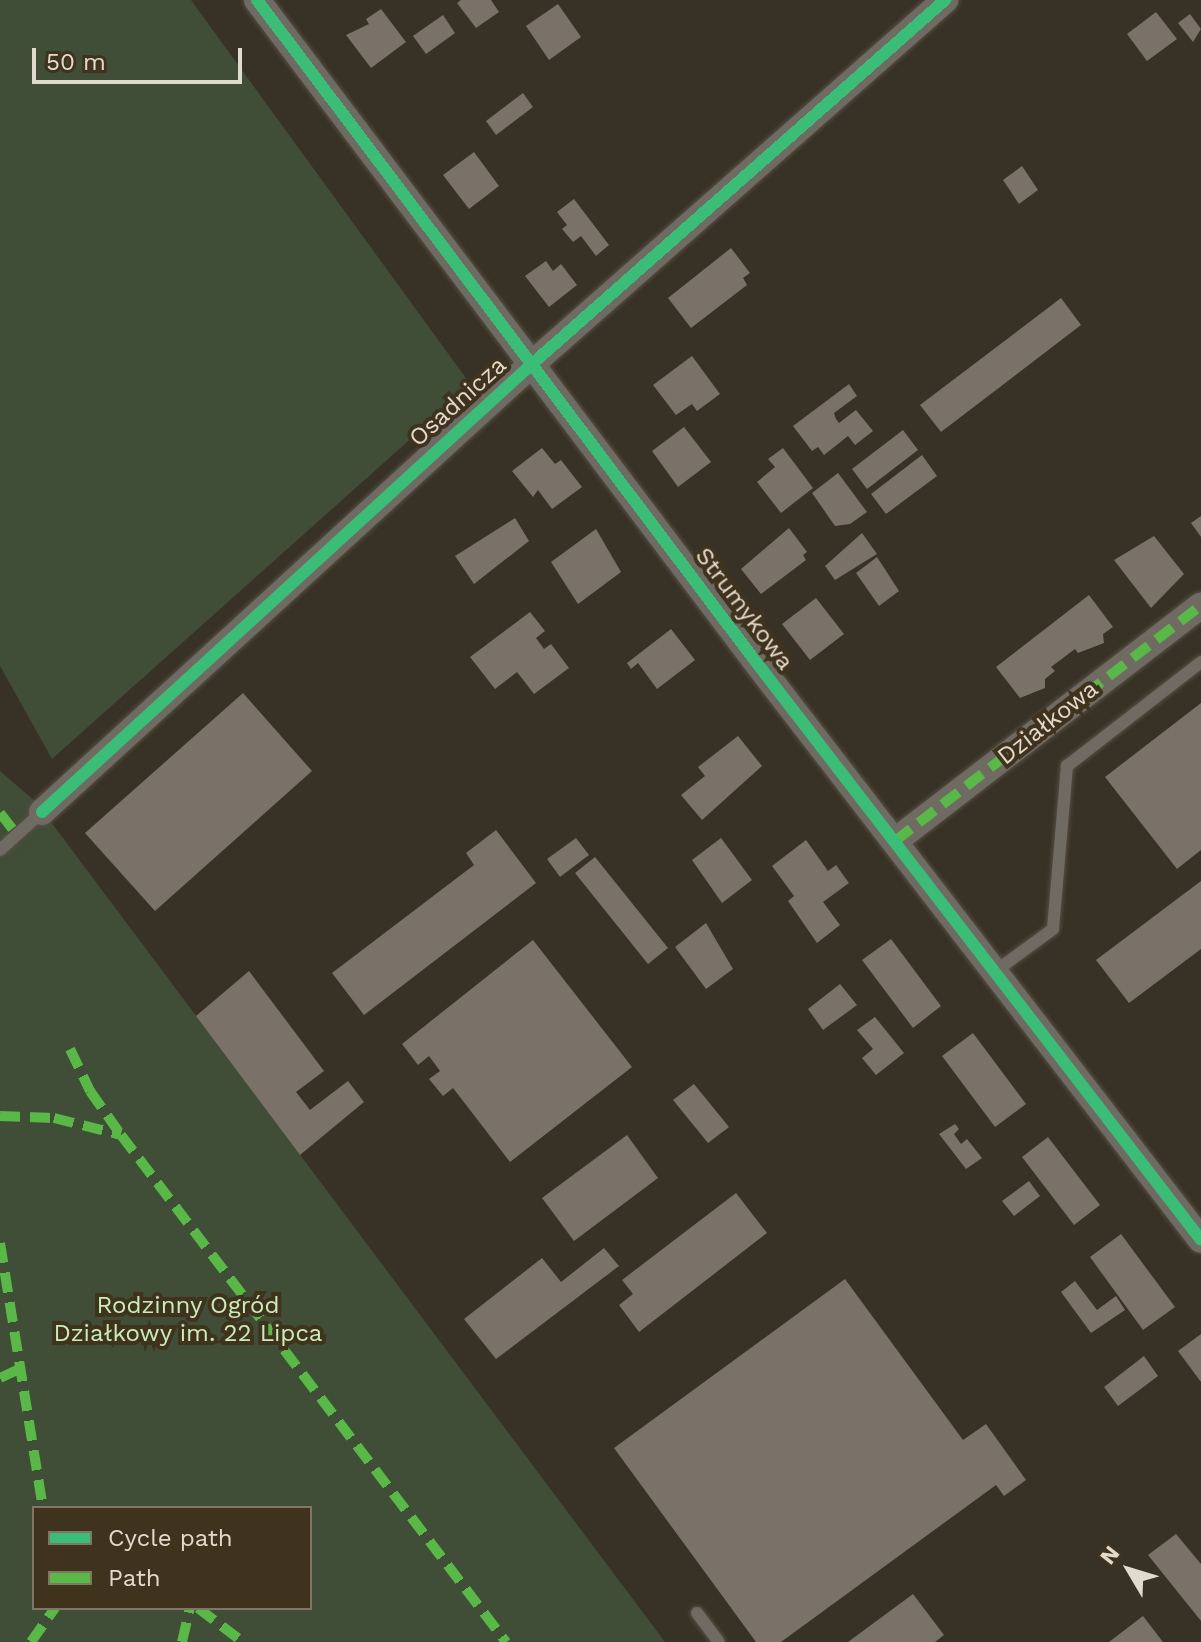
<!DOCTYPE html>
<meta charset="utf-8">
<style>
body{margin:0}
#map{position:relative;width:1201px;height:1642px;overflow:hidden;background:#383125;font-family:"Work Sans",sans-serif}
div>[style]{position:absolute}
[style*='--x']{left:calc(var(--x)*1px);top:calc(var(--y)*1px);width:calc(var(--w)*1px);rotate:calc(var(--a)*1deg)}
.green>*{inset:0;background:#404d37}
.building>*{inset:0;background:#7a7168}
.roads{filter:drop-shadow(0 0 2px #554f44) drop-shadow(0 0 2px #554f44)}
.lane>*{height:12px;margin:-6px;padding:0 6px;transform-origin:6px;border-radius:6px;background:#706b62}
.street>*{height:26px;margin:-13px;padding:0 13px;transform-origin:13px;border-radius:13px;background:#706b62}
.quiet>*{height:10px;margin-top:-5px;transform-origin:0;background:repeating-linear-gradient(90deg,#58b947 0 20px,transparent 0 30px)}
.cycleway>*{height:12px;margin:-6px;padding:0 6px;transform-origin:6px;border-radius:6px;background:#3abd76}
span{translate:-50% -50%;white-space:nowrap;text-align:center;line-height:1.15;-webkit-text-stroke:8px #40331d;paint-order:stroke}
.street-label{font-size:24px;color:#e2dacd}
.park-label{font-size:24px;color:#c8edba}
.legend{position:absolute;left:32px;top:1506px;width:280px;height:104px;box-sizing:border-box;background:#40331d;border:2px solid #817663;margin:0;padding:10px 14px;list-style:none;font-size:24px;color:#e2dacd}
.legend li{display:flex;align-items:center;gap:16px;height:40px}
.legend b{width:40px;border:2px solid #817663}
.north{position:absolute;left:1089px;top:1530px;width:80px;height:80px;-webkit-text-stroke:6px #40331d;paint-order:stroke;rotate:308deg;font-size:22px;font-weight:700;line-height:32px;text-align:center;color:#e2dacd}
.north::after{content:'';display:block;margin:auto;width:28px;height:36px;background:#e2dacd;clip-path:polygon(50% 0,100% 100%,50% 72%,0 100%)}
.scale{position:absolute;left:32px;top:48px;width:210px;height:36px;box-sizing:border-box;border:4px solid #e2dacd;border-top:0;padding-left:10px;font-size:24px;line-height:28px;white-space:nowrap;color:#e2dacd;-webkit-text-stroke:6px #40331d;paint-order:stroke}
</style>
<div id="map">
<div class="green">
<div style="clip-path:polygon(0 0,191px 0,471px 385px,52px 759px,0 666px)"></div>
<div style="clip-path:polygon(evenodd,0 771px,36px 802px,665px 1642px,0 1642px,0 771px,34px 1508px,310px 1508px,310px 1608px,34px 1608px,34px 1508px)"></div>
</div>
<div class="building">
<div style="clip-path:polygon(461px 0,491px 0,499px 12px,476px 28px,457px 3px)"></div>
<div style="clip-path:polygon(558px 4px,581px 37px,549px 60px,526px 26px)"></div>
<div style="clip-path:polygon(381px 9px,406px 42px,371px 68px,346px 35px,369px 24px,366px 19px)"></div>
<div style="clip-path:polygon(1156px 12px,1177px 39px,1147px 61px,1127px 34px)"></div>
<div style="clip-path:polygon(1190px 14px,1201px 29px,1193px 42px,1178px 23px)"></div>
<div style="clip-path:polygon(443px 15px,455px 33px,426px 54px,413px 36px)"></div>
<div style="clip-path:polygon(523px 93px,533px 107px,496px 135px,486px 121px)"></div>
<div style="clip-path:polygon(474px 152px,499px 186px,469px 209px,443px 175px)"></div>
<div style="clip-path:polygon(1022px 166px,1038px 190px,1019px 204px,1003px 180px)"></div>
<div style="clip-path:polygon(574px 199px,609px 245px,596px 256px,581px 236px,573px 242px,562px 229px,567px 225px,557px 212px)"></div>
<div style="clip-path:polygon(731px 248px,750px 273px,743px 278px,747px 285px,691px 328px,668px 298px)"></div>
<div style="clip-path:polygon(546px 261px,553px 271px,561px 264px,577px 285px,549px 307px,525px 276px)"></div>
<div style="clip-path:polygon(1061px 298px,1081px 325px,941px 432px,920px 405px)"></div>
<div style="clip-path:polygon(692px 356px,720px 394px,697px 411px,692px 404px,676px 415px,653px 385px)"></div>
<div style="clip-path:polygon(849px 384px,857px 396px,834px 413px,836px 419px,839px 423px,856px 410px,873px 431px,855px 445px,848px 436px,824px 455px,818px 447px,812px 451px,793px 426px)"></div>
<div style="clip-path:polygon(684px 427px,711px 462px,678px 487px,652px 451px)"></div>
<div style="clip-path:polygon(903px 430px,918px 450px,867px 489px,852px 469px)"></div>
<div style="clip-path:polygon(542px 448px,555px 464px,561px 460px,582px 487px,552px 509px,538px 490px,533px 497px,512px 471px)"></div>
<div style="clip-path:polygon(783px 448px,813px 488px,781px 513px,757px 482px,775px 467px,768px 459px)"></div>
<div style="clip-path:polygon(922px 455px,937px 476px,886px 514px,871px 494px)"></div>
<div style="clip-path:polygon(838px 473px,867px 512px,850px 524px,835px 526px,812px 493px)"></div>
<div style="clip-path:polygon(1201px 516px,1201px 537px,1191px 523px)"></div>
<div style="clip-path:polygon(515px 518px,529px 541px,474px 584px,455px 556px)"></div>
<div style="clip-path:polygon(789px 528px,807px 552px,803px 555px,806px 560px,761px 594px,741px 569px)"></div>
<div style="clip-path:polygon(596px 529px,621px 572px,578px 604px,551px 562px)"></div>
<div style="clip-path:polygon(862px 533px,877px 554px,835px 580px,825px 566px)"></div>
<div style="clip-path:polygon(1154px 536px,1184px 574px,1151px 608px,1114px 560px)"></div>
<div style="clip-path:polygon(877px 557px,899px 591px,879px 606px,856px 573px)"></div>
<div style="clip-path:polygon(1089px 595px,1113px 627px,1103px 634px,1104px 643px,1078px 653px,1075px 649px,1051px 667px,1055px 671px,1045px 679px,1045px 688px,1020px 698px,996px 667px)"></div>
<div style="clip-path:polygon(816px 598px,844px 634px,810px 660px,782px 624px)"></div>
<div style="clip-path:polygon(530px 612px,545px 631px,536px 638px,544px 649px,551px 644px,569px 668px,534px 694px,517px 672px,495px 689px,470px 657px)"></div>
<div style="clip-path:polygon(671px 629px,695px 660px,657px 689px,638px 663px,631px 669px,627px 663px)"></div>
<div style="clip-path:polygon(243px 693px,312px 771px,155px 911px,85px 833px)"></div>
<div style="clip-path:polygon(1201px 703px,1201px 850px,1177px 869px,1105px 777px)"></div>
<div style="clip-path:polygon(738px 736px,762px 766px,702px 820px,681px 795px,705px 776px,698px 767px)"></div>
<div style="clip-path:polygon(496px 830px,536px 883px,364px 1015px,332px 973px,474px 865px,466px 853px)"></div>
<div style="clip-path:polygon(576px 838px,589px 855px,560px 877px,547px 859px)"></div>
<div style="clip-path:polygon(721px 838px,752px 880px,722px 903px,692px 860px)"></div>
<div style="clip-path:polygon(806px 840px,828px 871px,836px 865px,849px 883px,823px 902px,840px 925px,817px 943px,788px 901px,794px 896px,772px 866px)"></div>
<div style="clip-path:polygon(595px 857px,668px 948px,648px 964px,575px 873px)"></div>
<div style="clip-path:polygon(1201px 881px,1201px 949px,1129px 1003px,1096px 960px)"></div>
<div style="clip-path:polygon(706px 923px,733px 969px,706px 989px,675px 947px)"></div>
<div style="clip-path:polygon(891px 939px,941px 1006px,913px 1028px,862px 960px)"></div>
<div style="clip-path:polygon(533px 940px,632px 1067px,510px 1162px,453px 1088px,443px 1096px,429px 1079px,440px 1071px,429px 1056px,418px 1065px,402px 1044px)"></div>
<div style="clip-path:polygon(249px 971px,324px 1071px,296px 1092px,310px 1110px,348px 1081px,364px 1102px,300px 1155px,196px 1016px)"></div>
<div style="clip-path:polygon(840px 984px,857px 1005px,823px 1030px,808px 1009px)"></div>
<div style="clip-path:polygon(875px 1017px,904px 1053px,876px 1075px,862px 1058px,873px 1049px,857px 1030px)"></div>
<div style="clip-path:polygon(973px 1033px,1026px 1104px,995px 1127px,942px 1056px)"></div>
<div style="clip-path:polygon(694px 1084px,729px 1127px,708px 1143px,673px 1100px)"></div>
<div style="clip-path:polygon(955px 1124px,959px 1129px,954px 1134px,961px 1144px,967px 1139px,982px 1158px,966px 1169px,939px 1134px)"></div>
<div style="clip-path:polygon(627px 1135px,658px 1178px,574px 1241px,542px 1198px)"></div>
<div style="clip-path:polygon(1048px 1137px,1100px 1205px,1074px 1225px,1022px 1157px)"></div>
<div style="clip-path:polygon(1029px 1181px,1040px 1196px,1014px 1216px,1002px 1201px)"></div>
<div style="clip-path:polygon(736px 1193px,767px 1233px,639px 1332px,619px 1305px,633px 1294px,622px 1280px)"></div>
<div style="clip-path:polygon(1121px 1234px,1175px 1307px,1143px 1330px,1090px 1257px)"></div>
<div style="clip-path:polygon(604px 1248px,619px 1266px,496px 1359px,464px 1319px,542px 1258px,561px 1282px)"></div>
<div style="clip-path:polygon(845px 1279px,963px 1440px,986px 1424px,1026px 1480px,1004px 1496px,996px 1485px,781px 1642px,756px 1642px,614px 1448px)"></div>
<div style="clip-path:polygon(1075px 1281px,1097px 1310px,1116px 1296px,1125px 1310px,1091px 1333px,1061px 1292px)"></div>
<div style="clip-path:polygon(1201px 1334px,1201px 1382px,1178px 1351px)"></div>
<div style="clip-path:polygon(1144px 1356px,1158px 1376px,1118px 1406px,1104px 1387px)"></div>
<div style="clip-path:polygon(1176px 1534px,1201px 1564px,1201px 1621px,1148px 1555px)"></div>
<div style="clip-path:polygon(913px 1594px,944px 1635px,935px 1642px,848px 1642px)"></div>
<div style="clip-path:polygon(1143px 1616px,1163px 1642px,1109px 1642px)"></div>
</div>
<div class="roads">
<div class="lane">
<div style="--x:0;--y:850;--w:57;--a:-42.1"></div>
<div style="--x:997;--y:970;--w:69;--a:-36.2"></div>
<div style="--x:1053;--y:929;--w:164;--a:-85.1"></div>
<div style="--x:1067;--y:766;--w:170;--a:-37.8"></div>
<div style="--x:697;--y:1613;--w:36;--a:53"></div>
</div>
<div class="street">
<div style="--x:257;--y:0;--w:824;--a:52.99"></div>
<div style="--x:753;--y:658;--w:734;--a:52.41"></div>
<div style="--x:42;--y:812;--w:664;--a:-42.44"></div>
<div style="--x:532;--y:364;--w:551;--a:-41.39"></div>
<div style="--x:895;--y:841;--w:386;--a:-37.6"></div>
</div>
</div>
<div class="quiet">
<div style="--x:0;--y:813;--w:28;--a:52"></div>
<div style="--x:895;--y:841;--w:386;--a:-37.6"></div>
<div style="--x:70;--y:1049;--w:47;--a:64.5"></div>
<div style="--x:90;--y:1091;--w:54;--a:54.8"></div>
<div style="--x:121;--y:1135;--w:637;--a:52.79"></div>
<div style="--x:0;--y:1116;--w:54;--a:2.1"></div>
<div style="--x:54;--y:1118;--w:69;--a:14.2"></div>
<div style="--x:0;--y:1243;--w:268;--a:80.8"></div>
<div style="--x:0;--y:1378;--w:23;--a:-25"></div>
<div style="--x:198;--y:1608;--w:56;--a:37.1"></div>
<div style="--x:31;--y:1642;--w:42;--a:-54.8"></div>
<div style="--x:182;--y:1642;--w:35;--a:-77"></div>
</div>
<div class="cycleway">
<div style="--x:257;--y:0;--w:824;--a:52.99"></div>
<div style="--x:753;--y:658;--w:734;--a:52.41"></div>
<div style="--x:42;--y:812;--w:664;--a:-42.44"></div>
<div style="--x:532;--y:364;--w:551;--a:-41.39"></div>
</div>
<div class="street-label">
<span style="left:458px;top:402px;rotate:-42deg">Osadnicza</span>
<span style="left:744px;top:609px;rotate:53deg">Strumykowa</span>
<span style="left:1048px;top:723px;rotate:-38deg">Działkowa</span>
</div>
<div class="park-label">
<span style="left:188px;top:1320px">Rodzinny Ogród<br>Działkowy im. 22 Lipca</span>
</div>
<ul class="legend">
<li><b style="height:10px;background:#3abd76"></b>Cycle path</li>
<li><b style="height:10px;background:#58b947"></b>Path</li>
</ul>
<div class="north">N</div>
<div class="scale">50 m</div>
</div>
